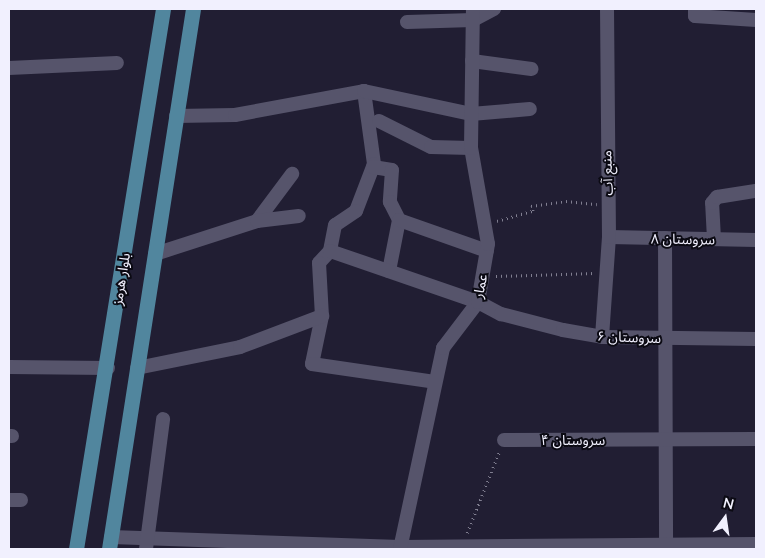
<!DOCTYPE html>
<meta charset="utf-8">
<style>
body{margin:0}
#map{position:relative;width:765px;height:558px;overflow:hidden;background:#211e33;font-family:Mulish,"Noto Sans Arabic",sans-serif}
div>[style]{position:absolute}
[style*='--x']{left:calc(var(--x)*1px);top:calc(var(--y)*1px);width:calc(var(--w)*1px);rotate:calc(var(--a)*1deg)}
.path>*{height:2.5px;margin-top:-1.25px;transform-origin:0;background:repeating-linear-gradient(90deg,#817f91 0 1px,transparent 0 5px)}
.minor>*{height:14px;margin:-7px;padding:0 7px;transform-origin:7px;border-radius:7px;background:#56546b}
.major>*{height:15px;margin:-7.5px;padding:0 7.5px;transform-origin:7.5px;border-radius:7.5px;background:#51869e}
span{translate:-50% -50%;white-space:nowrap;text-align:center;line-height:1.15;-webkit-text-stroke:4px #0b0a13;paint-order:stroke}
.street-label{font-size:14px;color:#f1f0fe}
.frame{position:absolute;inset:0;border:10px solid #f1f0fe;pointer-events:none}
.north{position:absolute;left:700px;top:493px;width:50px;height:50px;-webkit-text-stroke:4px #0b0a13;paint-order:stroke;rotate:14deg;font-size:14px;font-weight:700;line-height:20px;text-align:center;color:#f1f0fe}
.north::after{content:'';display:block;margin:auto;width:18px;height:22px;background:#f1f0fe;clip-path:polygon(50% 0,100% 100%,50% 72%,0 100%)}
</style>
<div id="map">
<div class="path">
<div style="--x:497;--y:221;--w:37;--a:-16"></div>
<div style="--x:533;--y:211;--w:5;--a:-112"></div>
<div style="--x:531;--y:206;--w:35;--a:-8"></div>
<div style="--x:566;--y:201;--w:31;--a:6"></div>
<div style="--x:496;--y:276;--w:99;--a:-1.7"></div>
<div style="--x:467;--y:533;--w:87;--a:-68.4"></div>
</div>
<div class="minor">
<div style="--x:695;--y:9;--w:7;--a:90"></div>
<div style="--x:695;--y:16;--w:61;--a:3.8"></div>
<div style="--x:407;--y:22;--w:66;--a:-1.7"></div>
<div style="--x:473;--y:20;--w:24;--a:-28"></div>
<div style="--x:472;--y:61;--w:60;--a:7.7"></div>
<div style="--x:9;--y:68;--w:108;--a:-2.7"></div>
<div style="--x:364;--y:91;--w:74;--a:82.2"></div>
<div style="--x:374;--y:164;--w:50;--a:111"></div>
<div style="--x:356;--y:211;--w:25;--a:146"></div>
<div style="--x:335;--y:225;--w:26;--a:101"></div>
<div style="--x:330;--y:251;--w:16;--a:133"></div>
<div style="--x:319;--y:263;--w:53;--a:86.8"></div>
<div style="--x:322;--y:316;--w:49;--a:101.8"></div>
<div style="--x:312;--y:364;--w:124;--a:8.3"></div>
<div style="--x:176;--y:116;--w:59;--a:-1"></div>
<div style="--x:235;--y:115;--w:131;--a:-10.5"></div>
<div style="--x:364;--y:91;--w:109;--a:12.1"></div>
<div style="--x:471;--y:114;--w:59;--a:-4.8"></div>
<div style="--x:379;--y:121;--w:58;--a:26.6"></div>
<div style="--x:431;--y:147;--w:40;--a:1.4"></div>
<div style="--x:373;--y:167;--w:19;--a:9"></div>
<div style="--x:392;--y:170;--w:32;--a:94"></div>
<div style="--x:390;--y:202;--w:20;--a:63"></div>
<div style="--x:399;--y:220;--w:52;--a:101.1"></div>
<div style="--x:399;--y:220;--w:93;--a:19.4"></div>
<div style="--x:257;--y:221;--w:59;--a:-53.3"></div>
<div style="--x:609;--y:237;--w:147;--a:1.2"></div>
<div style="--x:665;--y:238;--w:311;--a:89.8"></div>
<div style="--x:714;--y:239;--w:36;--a:-93"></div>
<div style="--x:712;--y:203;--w:8;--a:-50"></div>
<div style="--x:717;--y:197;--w:39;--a:-9"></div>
<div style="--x:330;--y:251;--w:157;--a:19"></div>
<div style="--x:478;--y:302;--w:26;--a:28"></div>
<div style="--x:501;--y:314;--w:64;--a:14.5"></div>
<div style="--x:563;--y:330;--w:40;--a:10"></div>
<div style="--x:602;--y:337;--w:154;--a:0.7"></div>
<div style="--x:155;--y:254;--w:107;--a:-17.9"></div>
<div style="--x:257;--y:221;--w:42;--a:-6.8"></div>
<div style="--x:602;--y:337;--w:100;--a:-86"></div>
<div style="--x:609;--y:237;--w:228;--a:-90.5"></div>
<div style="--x:9;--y:367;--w:99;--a:0.6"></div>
<div style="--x:137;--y:368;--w:105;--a:-11.5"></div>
<div style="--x:240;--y:347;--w:88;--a:-20.7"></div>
<div style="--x:9;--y:436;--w:3;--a:0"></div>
<div style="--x:504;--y:440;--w:252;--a:-0.2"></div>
<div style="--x:9;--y:500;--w:12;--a:0"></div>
<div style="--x:111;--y:537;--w:289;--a:2"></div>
<div style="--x:400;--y:547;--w:356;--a:-0.5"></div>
<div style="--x:146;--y:549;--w:131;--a:-82.5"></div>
<div style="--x:400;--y:549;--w:206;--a:-77.9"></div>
<div style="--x:443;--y:348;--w:58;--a:-52.7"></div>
<div style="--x:478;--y:302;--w:59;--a:-80.2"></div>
<div style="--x:488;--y:244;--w:97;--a:-100"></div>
<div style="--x:471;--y:148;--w:139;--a:-89.2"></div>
</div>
<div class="major">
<div style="--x:76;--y:549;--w:547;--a:-80.85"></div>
<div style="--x:109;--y:549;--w:546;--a:-81.16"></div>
</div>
<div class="street-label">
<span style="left:607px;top:173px;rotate:-92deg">منبع آب</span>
<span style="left:683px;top:239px;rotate:1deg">سروستان ۸</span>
<span style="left:121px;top:279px;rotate:-81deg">بلوار هرمز</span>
<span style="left:480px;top:286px;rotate:-78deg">عمار</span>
<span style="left:629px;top:337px;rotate:2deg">سروستان ۶</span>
<span style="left:573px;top:440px">سروستان ۴</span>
</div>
<div class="frame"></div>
<div class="north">N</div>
</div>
